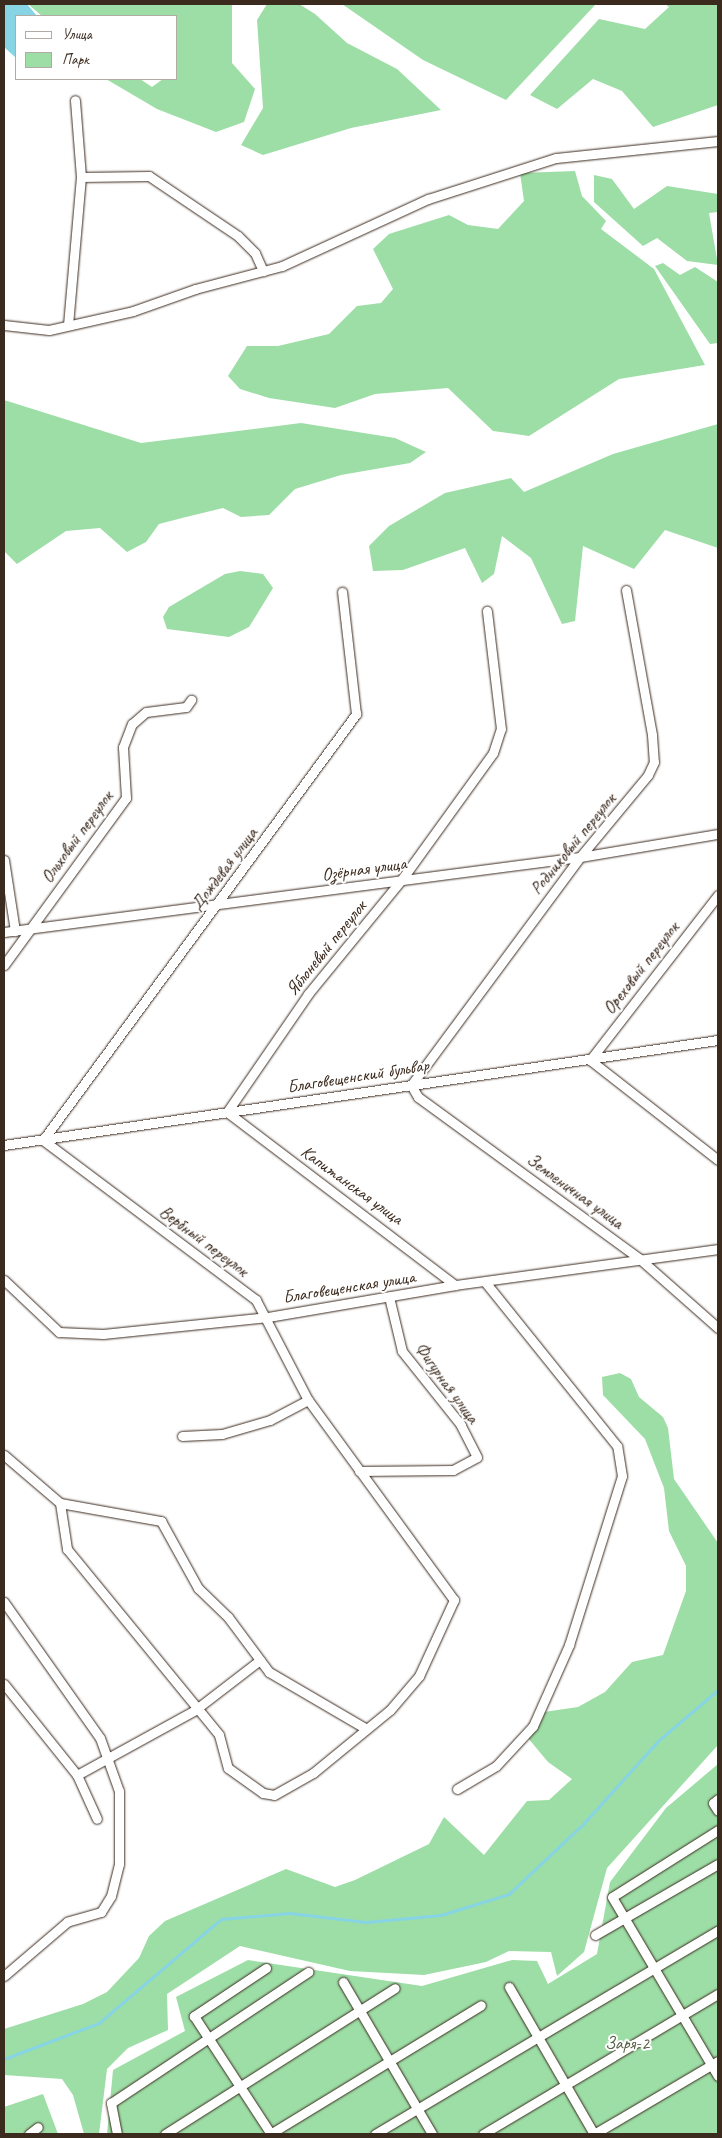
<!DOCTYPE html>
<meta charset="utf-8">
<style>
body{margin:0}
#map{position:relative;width:722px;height:2138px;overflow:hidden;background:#fff;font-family:Caveat,sans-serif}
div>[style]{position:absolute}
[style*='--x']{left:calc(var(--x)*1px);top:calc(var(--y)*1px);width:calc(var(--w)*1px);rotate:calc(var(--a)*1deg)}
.green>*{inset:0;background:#9ddda6}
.water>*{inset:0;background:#86d4e4}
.stream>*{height:2.5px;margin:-1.25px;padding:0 1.25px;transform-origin:1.25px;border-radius:1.25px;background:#86d4e4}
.roads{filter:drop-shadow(0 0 1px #3b2a1e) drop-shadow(0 0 1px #3b2a1e)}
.street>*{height:9px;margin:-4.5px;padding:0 4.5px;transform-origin:4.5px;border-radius:4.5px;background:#fff}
span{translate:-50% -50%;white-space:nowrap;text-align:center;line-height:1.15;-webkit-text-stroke:4px #fff;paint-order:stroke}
.street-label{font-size:18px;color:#3b2a1e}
.park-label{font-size:18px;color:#586047}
.frame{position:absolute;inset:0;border:5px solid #3b2a1e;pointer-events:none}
.legend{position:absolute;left:15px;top:15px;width:162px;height:65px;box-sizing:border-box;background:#fff;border:1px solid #b1aaa5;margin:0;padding:6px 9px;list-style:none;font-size:15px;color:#3b2a1e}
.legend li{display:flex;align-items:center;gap:10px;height:25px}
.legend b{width:25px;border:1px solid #b1aaa5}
</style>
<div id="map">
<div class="green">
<div style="clip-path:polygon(28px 4px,232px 4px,232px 63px,255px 89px,244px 122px,216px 132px,157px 109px,106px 79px,140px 79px,152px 87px,163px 79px,176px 79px,176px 16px,42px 16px)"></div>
<div style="clip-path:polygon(267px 4px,299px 4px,315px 14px,347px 43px,397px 69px,441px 110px,351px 128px,263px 155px,241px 145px,263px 108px,257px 20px)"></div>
<div style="clip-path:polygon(342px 4px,596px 4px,506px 100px,423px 60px)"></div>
<div style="clip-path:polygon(665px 4px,718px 4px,718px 105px,653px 127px,622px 91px,593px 79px,557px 109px,530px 95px,599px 19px,645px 29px,669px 7px)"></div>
<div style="clip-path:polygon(575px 171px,582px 196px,606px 221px,601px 229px,654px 269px,705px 365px,619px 379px,529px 436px,493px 431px,448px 388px,375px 394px,335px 408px,269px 398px,240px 389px,228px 376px,247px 346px,278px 346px,329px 334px,357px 306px,381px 303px,393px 289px,373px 249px,389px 234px,449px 215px,468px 225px,498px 229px,524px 201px,520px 173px)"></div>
<div style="clip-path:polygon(594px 175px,612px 179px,634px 209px,667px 186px,718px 194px,718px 212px,709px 213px,718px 265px,687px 261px,657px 238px,643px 246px,594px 202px)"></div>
<div style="clip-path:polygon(663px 263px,680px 275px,695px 267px,718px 282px,718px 343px,710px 344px,655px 266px)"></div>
<div style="clip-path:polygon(4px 400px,141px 443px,301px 423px,395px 438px,426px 452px,410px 463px,341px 475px,295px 489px,269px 515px,241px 517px,223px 508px,186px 517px,159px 524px,146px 542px,127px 552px,100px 528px,66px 531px,17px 564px,4px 551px)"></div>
<div style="clip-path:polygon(718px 424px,718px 548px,665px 530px,634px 569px,583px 546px,575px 621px,562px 624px,531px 558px,502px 536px,494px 574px,482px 583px,465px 548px,403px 570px,373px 571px,369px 546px,389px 526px,445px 493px,511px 478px,524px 492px,613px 454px)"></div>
<div style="clip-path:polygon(240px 571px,263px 574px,273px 588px,249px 627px,229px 637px,167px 629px,163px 617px,169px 607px,225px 574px)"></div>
<div style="clip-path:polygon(620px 1373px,631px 1379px,639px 1397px,663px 1417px,668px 1428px,674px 1479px,718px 1543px,718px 1745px,607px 1868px,584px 1952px,557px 1976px,551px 1952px,509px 1951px,486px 1962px,424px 1975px,350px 1971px,240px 1946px,167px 1994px,168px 2030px,128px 2048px,107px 2069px,99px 2134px,84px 2134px,73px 2095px,62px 2079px,4px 2075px,4px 2029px,83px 2004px,107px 1992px,139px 1958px,149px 1936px,165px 1921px,286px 1869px,335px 1887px,355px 1880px,429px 1844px,444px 1817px,484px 1855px,527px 1801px,549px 1800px,572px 1779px,548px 1762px,523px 1732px,544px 1712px,578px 1707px,605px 1692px,632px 1662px,663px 1655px,686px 1591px,686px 1566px,669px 1531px,664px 1488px,645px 1439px,603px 1395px,602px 1377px)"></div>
<div style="clip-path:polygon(718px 1764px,718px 2134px,107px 2134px,113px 2070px,185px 2031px,176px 1997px,248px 1960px,422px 1986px,512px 1960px,537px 1961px,548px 1984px,597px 1954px,610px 1882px,666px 1808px)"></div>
<div style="clip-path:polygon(43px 2094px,58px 2134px,4px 2134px,4px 2107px)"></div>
</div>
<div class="water">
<div style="clip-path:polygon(4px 4px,27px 4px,37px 16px,16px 16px,16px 58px,4px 47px)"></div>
</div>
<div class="stream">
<div style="--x:4;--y:2059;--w:102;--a:-20.8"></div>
<div style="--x:99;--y:2023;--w:160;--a:-40.4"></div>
<div style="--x:221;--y:1919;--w:69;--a:-5"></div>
<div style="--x:290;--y:1913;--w:78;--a:6.7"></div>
<div style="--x:367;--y:1922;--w:74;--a:-5.4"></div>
<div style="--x:441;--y:1915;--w:71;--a:-17.2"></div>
<div style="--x:509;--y:1894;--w:103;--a:-43.4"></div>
<div style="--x:584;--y:1823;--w:110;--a:-47.9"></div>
<div style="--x:658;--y:1741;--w:79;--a:-40.4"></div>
</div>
<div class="roads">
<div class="street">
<div style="--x:81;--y:177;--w:68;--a:-0.8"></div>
<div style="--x:149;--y:176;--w:107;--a:34"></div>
<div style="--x:238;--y:236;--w:24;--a:45"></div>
<div style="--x:255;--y:253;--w:20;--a:66"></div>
<div style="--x:4;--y:325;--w:45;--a:6.3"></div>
<div style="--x:49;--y:330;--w:86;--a:-12.7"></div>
<div style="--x:133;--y:311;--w:66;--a:-19.5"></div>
<div style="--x:195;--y:289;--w:90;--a:-14.8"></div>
<div style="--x:282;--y:266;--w:161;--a:-24.7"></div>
<div style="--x:428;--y:199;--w:134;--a:-17.8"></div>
<div style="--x:556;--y:158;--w:163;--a:-6"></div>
<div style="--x:68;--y:325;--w:149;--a:-85"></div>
<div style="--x:81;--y:177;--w:77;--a:-94.5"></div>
<div style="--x:626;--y:590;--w:147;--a:79.8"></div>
<div style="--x:652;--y:735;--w:27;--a:86"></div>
<div style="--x:654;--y:762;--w:14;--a:115"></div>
<div style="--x:648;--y:775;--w:107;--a:129.7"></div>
<div style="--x:580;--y:857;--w:284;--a:126.5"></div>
<div style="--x:411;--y:1085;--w:14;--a:60"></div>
<div style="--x:418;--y:1097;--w:275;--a:36.1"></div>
<div style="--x:640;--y:1259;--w:104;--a:41.5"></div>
<div style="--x:4;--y:860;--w:72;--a:81.2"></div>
<div style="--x:718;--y:895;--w:209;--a:127.8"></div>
<div style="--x:590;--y:1060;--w:162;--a:38"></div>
<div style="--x:4;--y:932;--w:581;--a:-7.42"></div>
<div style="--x:580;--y:857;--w:140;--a:-9.5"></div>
<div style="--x:4;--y:965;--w:207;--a:-53.9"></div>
<div style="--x:126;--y:798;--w:51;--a:-93.4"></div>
<div style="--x:123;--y:747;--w:25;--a:-69"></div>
<div style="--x:132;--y:724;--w:18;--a:-41"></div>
<div style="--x:146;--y:712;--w:40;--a:-7.1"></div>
<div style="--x:186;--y:707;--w:9;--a:-54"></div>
<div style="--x:4;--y:1145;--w:722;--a:-8.37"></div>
<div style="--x:4;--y:1280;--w:76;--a:43.4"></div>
<div style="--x:59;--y:1332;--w:44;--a:2.6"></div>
<div style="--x:103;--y:1334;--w:166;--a:-5.9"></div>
<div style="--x:268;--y:1317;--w:190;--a:-9.7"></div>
<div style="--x:455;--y:1285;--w:265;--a:-7.8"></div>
<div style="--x:455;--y:1285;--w:286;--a:-142.8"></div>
<div style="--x:227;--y:1112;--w:143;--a:-55.5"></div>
<div style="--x:308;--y:994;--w:149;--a:-50.7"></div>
<div style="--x:402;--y:879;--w:155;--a:-54.2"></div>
<div style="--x:493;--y:753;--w:25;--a:-72"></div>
<div style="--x:501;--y:729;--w:119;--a:-96.8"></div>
<div style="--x:182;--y:1436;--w:40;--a:-2.9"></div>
<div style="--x:222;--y:1434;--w:50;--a:-16.3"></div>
<div style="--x:270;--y:1420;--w:43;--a:-27.8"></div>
<div style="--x:4;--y:1455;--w:74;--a:40.6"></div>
<div style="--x:60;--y:1503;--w:103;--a:10.1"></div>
<div style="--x:161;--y:1521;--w:77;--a:61.1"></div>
<div style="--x:198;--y:1588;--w:42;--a:44"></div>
<div style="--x:228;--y:1617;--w:69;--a:53.3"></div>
<div style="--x:269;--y:1672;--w:111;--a:30.3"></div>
<div style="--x:359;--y:1471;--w:94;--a:-0.6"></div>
<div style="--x:453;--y:1470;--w:27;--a:-28"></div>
<div style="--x:477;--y:1457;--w:36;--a:-117"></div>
<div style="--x:461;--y:1425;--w:95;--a:-128.6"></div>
<div style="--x:402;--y:1351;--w:56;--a:-103.5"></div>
<div style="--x:60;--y:1503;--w:47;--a:81.3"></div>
<div style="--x:67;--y:1549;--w:240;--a:50.7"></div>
<div style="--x:219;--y:1735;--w:34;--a:75"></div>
<div style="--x:228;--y:1768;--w:43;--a:35.5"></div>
<div style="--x:263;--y:1793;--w:11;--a:10"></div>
<div style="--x:274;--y:1795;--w:45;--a:-29.4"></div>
<div style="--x:313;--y:1773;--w:99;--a:-39.3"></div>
<div style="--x:390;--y:1710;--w:45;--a:-49.5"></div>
<div style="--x:419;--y:1676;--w:84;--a:-65.3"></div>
<div style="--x:454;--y:1600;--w:248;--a:-126.1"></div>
<div style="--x:308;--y:1400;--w:113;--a:-117.5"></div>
<div style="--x:256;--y:1300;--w:266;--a:-143.1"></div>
<div style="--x:43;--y:1140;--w:529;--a:-53.69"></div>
<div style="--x:356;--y:714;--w:123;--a:-96.5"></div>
<div style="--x:4;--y:1602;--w:166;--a:54.8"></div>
<div style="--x:100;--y:1738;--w:56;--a:70.3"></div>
<div style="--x:119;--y:1791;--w:73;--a:90"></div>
<div style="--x:119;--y:1864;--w:33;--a:104"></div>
<div style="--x:111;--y:1896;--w:19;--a:122"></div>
<div style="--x:101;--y:1912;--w:35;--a:164"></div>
<div style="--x:67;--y:1922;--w:83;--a:139.4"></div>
<div style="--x:4;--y:1684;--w:117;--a:51.3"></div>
<div style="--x:77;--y:1775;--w:135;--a:-28.8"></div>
<div style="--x:195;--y:1710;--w:82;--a:-37.6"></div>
<div style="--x:77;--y:1775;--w:48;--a:65.6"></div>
<div style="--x:457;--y:1789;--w:45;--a:-30.5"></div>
<div style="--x:496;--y:1766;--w:54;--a:-47.2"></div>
<div style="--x:533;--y:1726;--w:89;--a:-66"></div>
<div style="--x:569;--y:1645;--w:177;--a:-72.6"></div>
<div style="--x:622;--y:1476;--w:30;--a:-99"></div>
<div style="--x:617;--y:1446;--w:209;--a:-128.8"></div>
<div style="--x:718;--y:1799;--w:6;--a:141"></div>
<div style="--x:713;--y:1803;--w:9;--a:58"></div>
<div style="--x:718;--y:1830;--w:125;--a:147.7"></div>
<div style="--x:612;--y:1897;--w:208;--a:59.4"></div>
<div style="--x:595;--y:1935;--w:142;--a:-30"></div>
<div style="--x:266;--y:1968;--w:87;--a:146.3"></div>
<div style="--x:194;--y:2016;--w:141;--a:56.9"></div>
<div style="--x:343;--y:1982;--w:176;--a:59.6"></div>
<div style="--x:509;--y:1987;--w:170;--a:60"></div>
<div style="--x:29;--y:2134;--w:11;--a:-38"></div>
<div style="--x:117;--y:2134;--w:32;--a:-101"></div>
<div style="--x:111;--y:2103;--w:237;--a:-33.6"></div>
<div style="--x:165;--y:2134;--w:272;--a:-32.4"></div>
<div style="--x:270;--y:2134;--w:247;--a:-31.4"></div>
<div style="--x:375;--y:2134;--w:399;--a:-30.7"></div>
<div style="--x:483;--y:2134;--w:274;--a:-30.8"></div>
<div style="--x:594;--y:2134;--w:144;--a:-30.5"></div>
</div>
</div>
<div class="street-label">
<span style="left:77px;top:837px;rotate:-54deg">Ольховый переулок</span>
<span style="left:573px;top:844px;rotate:-51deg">Родниковый переулок</span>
<span style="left:224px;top:869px;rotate:-53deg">Дождевая улица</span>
<span style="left:364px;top:869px;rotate:-8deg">Озёрная улица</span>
<span style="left:326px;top:948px;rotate:-51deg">Яблоневый переулок</span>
<span style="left:641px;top:968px;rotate:-52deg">Ореховый переулок</span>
<span style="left:358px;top:1076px;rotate:-9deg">Благовещенский бульвар</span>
<span style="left:352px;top:1185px;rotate:36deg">Капитанская улица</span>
<span style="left:575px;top:1191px;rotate:36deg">Земленичная улица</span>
<span style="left:204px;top:1241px;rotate:37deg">Вербный переулок</span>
<span style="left:349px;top:1287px;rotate:-9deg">Благовещенская улица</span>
<span style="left:447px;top:1383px;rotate:54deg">Фигурная улица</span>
</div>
<div class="park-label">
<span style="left:627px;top:2043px">Заря-2</span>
</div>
<div class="frame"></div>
<ul class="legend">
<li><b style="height:6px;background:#fff"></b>Улица</li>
<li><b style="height:14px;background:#9ddda6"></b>Парк</li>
</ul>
</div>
